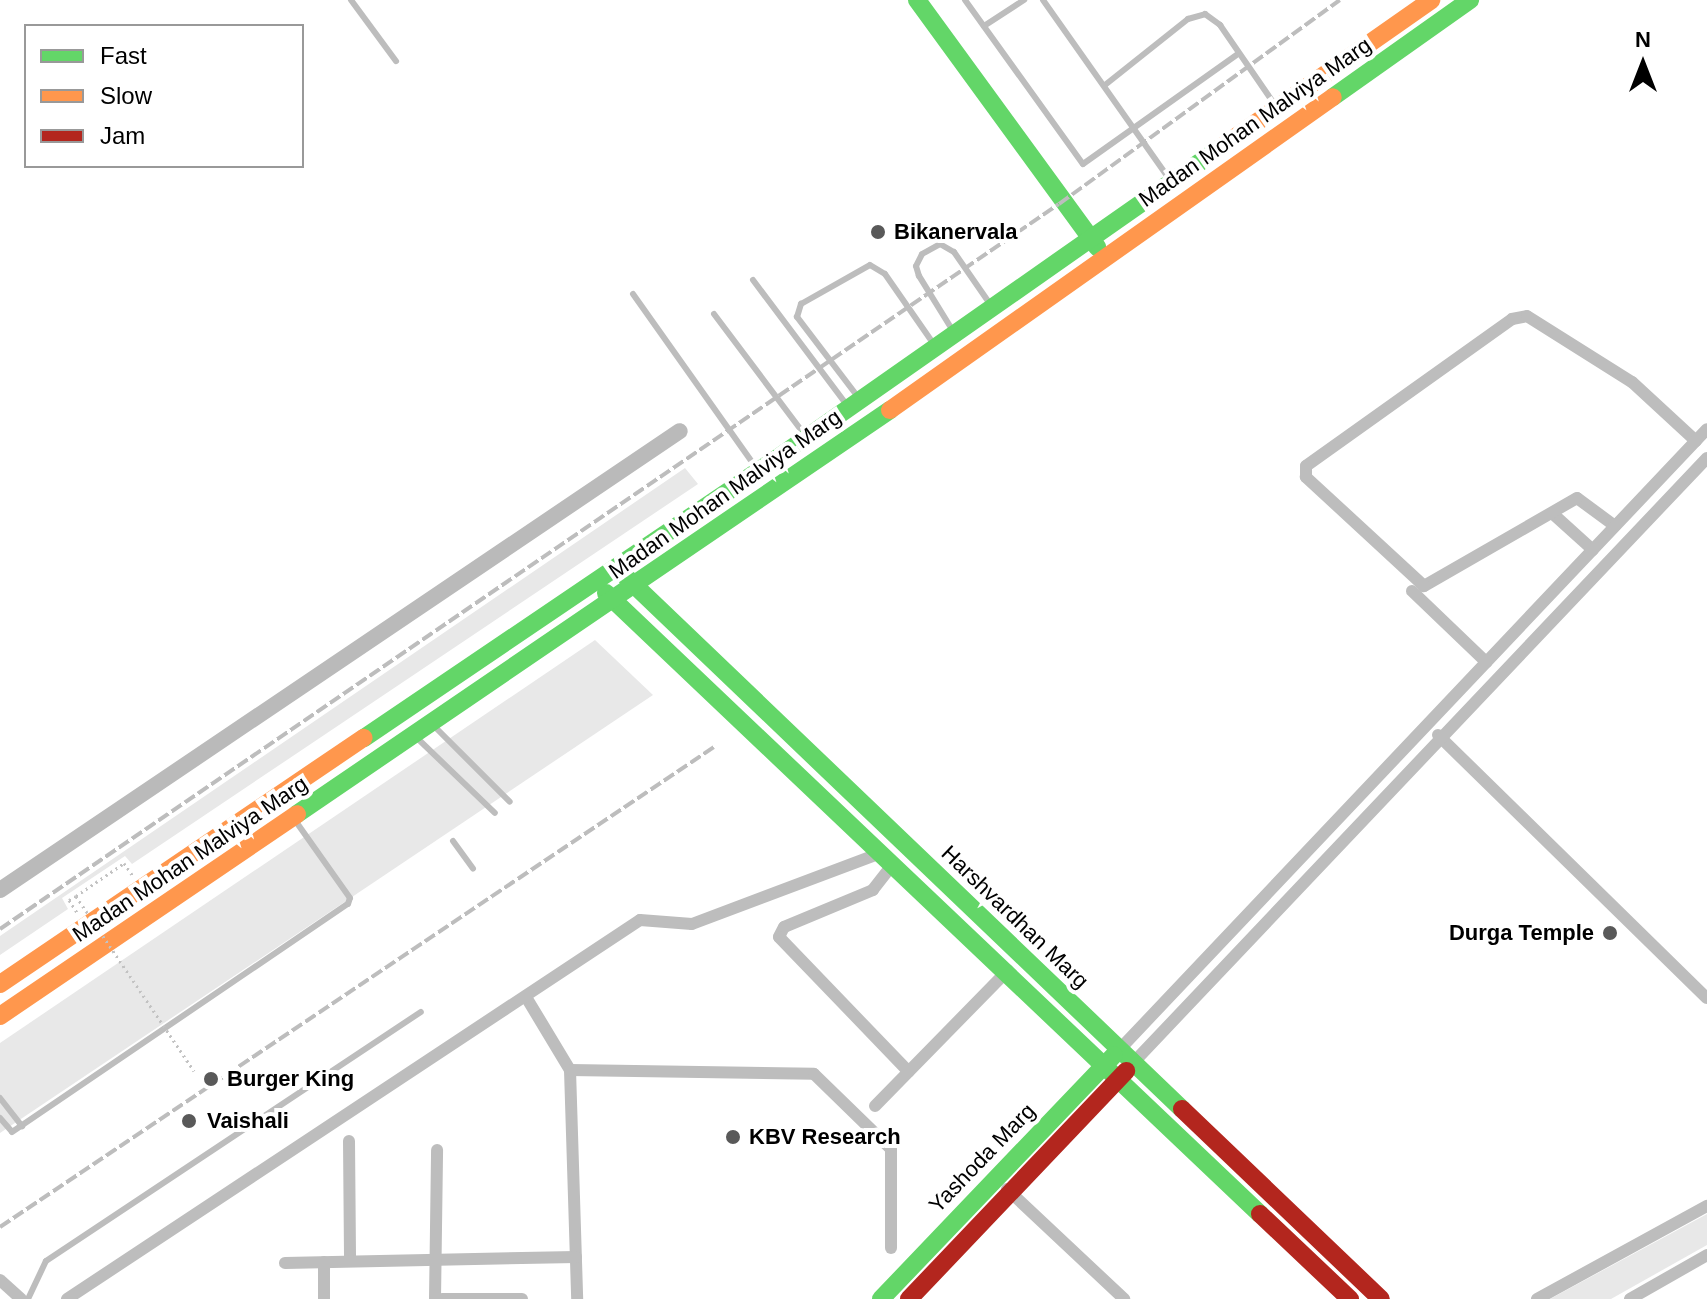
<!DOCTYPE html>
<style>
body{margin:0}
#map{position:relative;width:1707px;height:1299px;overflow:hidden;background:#fff;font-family:Helvetica,sans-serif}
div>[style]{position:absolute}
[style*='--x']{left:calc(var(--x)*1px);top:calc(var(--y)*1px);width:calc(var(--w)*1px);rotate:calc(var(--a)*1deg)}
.green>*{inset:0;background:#e8e8e8}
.canal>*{height:16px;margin:-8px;padding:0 8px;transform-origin:8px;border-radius:8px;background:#bababa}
.path>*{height:3px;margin-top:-1.5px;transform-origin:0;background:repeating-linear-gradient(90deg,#c2c2c2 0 2px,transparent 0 6px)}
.lane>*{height:6px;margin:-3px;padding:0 3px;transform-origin:3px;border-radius:3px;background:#bdbdbd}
.street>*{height:12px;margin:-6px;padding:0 6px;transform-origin:6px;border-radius:6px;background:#bdbdbd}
.fast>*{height:18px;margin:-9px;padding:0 9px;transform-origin:9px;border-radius:9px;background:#63d668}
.slow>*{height:18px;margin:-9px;padding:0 9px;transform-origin:9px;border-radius:9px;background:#ff974d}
.jam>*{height:18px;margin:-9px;padding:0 9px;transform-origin:9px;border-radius:9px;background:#b3261e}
.rail>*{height:4px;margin-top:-2px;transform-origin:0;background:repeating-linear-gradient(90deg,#bdbdbd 0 12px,transparent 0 16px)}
.path-bridge>*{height:3px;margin-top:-1.5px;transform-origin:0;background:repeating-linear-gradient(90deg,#c2c2c2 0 2px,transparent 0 6px)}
.dots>*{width:22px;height:22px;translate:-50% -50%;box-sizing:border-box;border:4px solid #fff;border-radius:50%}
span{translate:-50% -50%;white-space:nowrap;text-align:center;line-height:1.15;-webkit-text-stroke:8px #fff;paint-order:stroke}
.street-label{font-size:22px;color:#000}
.poi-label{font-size:22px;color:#000;font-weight:700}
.left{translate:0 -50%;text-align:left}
.right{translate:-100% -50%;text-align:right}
.legend{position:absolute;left:24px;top:24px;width:280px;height:144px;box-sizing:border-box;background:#fff;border:2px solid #999;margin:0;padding:10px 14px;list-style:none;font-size:24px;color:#000}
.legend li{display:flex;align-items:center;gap:16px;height:40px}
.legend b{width:40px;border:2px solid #999}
.north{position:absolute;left:1603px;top:24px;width:80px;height:80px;-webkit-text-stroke:6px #fff;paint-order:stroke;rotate:0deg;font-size:22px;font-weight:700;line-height:32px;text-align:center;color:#000}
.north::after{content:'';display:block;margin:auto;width:28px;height:36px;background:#000;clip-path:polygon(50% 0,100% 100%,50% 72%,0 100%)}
</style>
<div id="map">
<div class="green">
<div style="clip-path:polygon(685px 468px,698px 484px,132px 864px,125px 856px,62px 898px,68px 909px,0 955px,0 936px)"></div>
<div style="clip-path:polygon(595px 640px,653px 695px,0 1133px,0 1043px)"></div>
<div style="clip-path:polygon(1707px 1214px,1707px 1245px,1611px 1299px,1550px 1299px)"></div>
</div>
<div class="canal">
<div style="--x:0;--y:890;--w:820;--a:-34.02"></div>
</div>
<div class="path">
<div style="--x:76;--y:896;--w:58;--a:-34.5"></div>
<div style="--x:124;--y:863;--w:16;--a:55"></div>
<div style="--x:69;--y:900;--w:17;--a:57"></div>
</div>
<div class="lane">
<div style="--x:351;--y:0;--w:76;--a:53.6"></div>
<div style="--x:965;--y:0;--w:202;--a:54.3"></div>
<div style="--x:1083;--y:164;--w:190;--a:-35.4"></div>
<div style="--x:1043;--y:0;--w:220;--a:54.8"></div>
<div style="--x:984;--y:26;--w:48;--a:-33"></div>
<div style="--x:1105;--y:85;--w:106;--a:-38.5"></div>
<div style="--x:1188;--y:19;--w:18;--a:-16"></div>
<div style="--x:1205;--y:14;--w:19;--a:36"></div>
<div style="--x:1220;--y:25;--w:97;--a:55.5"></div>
<div style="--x:753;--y:280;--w:156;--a:53.1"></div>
<div style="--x:633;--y:294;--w:213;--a:54.7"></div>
<div style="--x:714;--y:314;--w:151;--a:53.1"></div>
<div style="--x:953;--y:331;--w:65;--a:-121.7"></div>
<div style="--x:919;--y:276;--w:10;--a:-107"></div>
<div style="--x:916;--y:266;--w:13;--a:-63"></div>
<div style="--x:922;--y:254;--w:21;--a:-29"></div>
<div style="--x:940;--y:244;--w:16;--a:30"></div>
<div style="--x:954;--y:252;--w:63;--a:55.3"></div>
<div style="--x:858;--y:397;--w:101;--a:-127.3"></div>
<div style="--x:797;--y:317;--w:14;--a:-73"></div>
<div style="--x:801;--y:304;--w:79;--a:-29.5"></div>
<div style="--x:870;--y:265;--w:17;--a:31"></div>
<div style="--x:885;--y:274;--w:88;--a:55.2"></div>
<div style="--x:434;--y:726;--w:107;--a:45"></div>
<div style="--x:417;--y:738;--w:108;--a:43.9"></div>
<div style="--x:453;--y:841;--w:34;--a:54"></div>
<div style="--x:0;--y:1098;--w:36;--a:52"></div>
<div style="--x:0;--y:1118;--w:18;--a:49"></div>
<div style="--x:12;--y:1132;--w:406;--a:-34.2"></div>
<div style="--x:348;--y:904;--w:6;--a:-72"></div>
<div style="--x:350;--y:898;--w:97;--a:-125.3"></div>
<div style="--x:28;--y:1299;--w:42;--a:-64.7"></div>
<div style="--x:46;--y:1261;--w:450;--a:-33.6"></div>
</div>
<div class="street">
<div style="--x:1552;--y:513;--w:55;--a:42.1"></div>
<div style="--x:1615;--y:526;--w:47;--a:-143.6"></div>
<div style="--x:1577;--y:498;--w:177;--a:150.1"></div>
<div style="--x:1424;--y:586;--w:161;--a:-137.3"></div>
<div style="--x:1306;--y:477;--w:11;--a:-90"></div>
<div style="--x:1306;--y:466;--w:253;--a:-35.5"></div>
<div style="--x:1512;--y:319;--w:15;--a:-11"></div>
<div style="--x:1527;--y:316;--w:124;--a:32.2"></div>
<div style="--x:1632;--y:382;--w:87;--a:42.7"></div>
<div style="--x:1412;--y:591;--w:103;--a:43.8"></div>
<div style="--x:1438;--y:735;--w:376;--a:44.4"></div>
<div style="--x:893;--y:864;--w:33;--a:128"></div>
<div style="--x:873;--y:890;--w:96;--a:157.4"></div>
<div style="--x:784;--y:927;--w:11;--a:117"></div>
<div style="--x:779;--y:937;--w:187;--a:46.1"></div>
<div style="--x:526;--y:997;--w:85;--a:58.9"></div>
<div style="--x:570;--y:1070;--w:229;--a:88.2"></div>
<div style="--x:1119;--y:1050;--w:855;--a:-46.56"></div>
<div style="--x:1133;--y:1063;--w:834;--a:-46.51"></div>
<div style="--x:570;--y:1070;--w:244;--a:0.9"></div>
<div style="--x:814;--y:1074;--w:107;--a:44.2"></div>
<div style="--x:891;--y:1149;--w:99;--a:90"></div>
<div style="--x:875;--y:1106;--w:190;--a:-45.6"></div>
<div style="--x:349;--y:1141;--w:120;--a:89.5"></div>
<div style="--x:1007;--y:1189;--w:161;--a:43.2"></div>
<div style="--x:285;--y:1263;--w:291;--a:-1.2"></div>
<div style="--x:0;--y:1280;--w:28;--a:42"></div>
<div style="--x:67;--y:1299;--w:687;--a:-33.48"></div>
<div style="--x:640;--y:920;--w:52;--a:4.4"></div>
<div style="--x:692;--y:924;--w:202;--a:-20.6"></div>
<div style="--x:324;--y:1299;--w:37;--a:-90"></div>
<div style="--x:435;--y:1299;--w:149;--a:-89.2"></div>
<div style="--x:442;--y:1299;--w:80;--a:0"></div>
<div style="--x:1537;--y:1299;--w:194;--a:-28.7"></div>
<div style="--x:1630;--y:1299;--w:89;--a:-29.7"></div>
</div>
<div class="fast">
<div style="--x:917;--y:0;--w:306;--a:53.9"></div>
<div style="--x:1333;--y:97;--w:168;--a:-35.3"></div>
<div style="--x:627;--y:578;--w:768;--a:43.73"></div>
<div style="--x:606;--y:593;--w:902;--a:43.52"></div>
<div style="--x:364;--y:738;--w:498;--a:-34.1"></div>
<div style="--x:776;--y:459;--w:542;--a:-35.01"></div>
<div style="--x:297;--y:814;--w:718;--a:-34.27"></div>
<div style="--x:881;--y:1299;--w:337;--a:-46.3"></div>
</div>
<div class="slow">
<div style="--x:1220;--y:148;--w:258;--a:-35"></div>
<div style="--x:890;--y:410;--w:542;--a:-35.24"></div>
<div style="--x:0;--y:984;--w:439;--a:-34.1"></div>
<div style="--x:0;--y:1016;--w:359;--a:-34.2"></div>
</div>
<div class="jam">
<div style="--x:1182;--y:1109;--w:275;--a:43.7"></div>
<div style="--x:1260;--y:1214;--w:124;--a:43.4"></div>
<div style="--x:909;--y:1299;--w:315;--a:-46.4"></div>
</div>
<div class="rail">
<div style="--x:0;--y:929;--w:1283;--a:-34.4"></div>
<div style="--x:1059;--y:204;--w:347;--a:-36"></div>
<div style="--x:0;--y:1227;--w:860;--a:-33.91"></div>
</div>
<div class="path-bridge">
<div style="--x:69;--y:900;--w:8;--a:-30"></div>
<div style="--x:76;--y:896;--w:211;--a:56"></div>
</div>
<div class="dots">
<div style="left:878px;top:232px;background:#595959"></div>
<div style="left:1610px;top:933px;background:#595959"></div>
<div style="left:211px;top:1079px;background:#595959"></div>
<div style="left:189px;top:1121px;background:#595959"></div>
<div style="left:733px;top:1137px;background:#595959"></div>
</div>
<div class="street-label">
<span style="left:1255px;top:122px;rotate:-35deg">Madan Mohan Malviya Marg</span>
<span style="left:725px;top:494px;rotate:-35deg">Madan Mohan Malviya Marg</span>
<span style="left:190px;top:859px;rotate:-34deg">Madan Mohan Malviya Marg</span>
<span style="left:1015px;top:917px;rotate:44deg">Harshvardhan Marg</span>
<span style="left:982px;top:1158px;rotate:-46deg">Yashoda Marg</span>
</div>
<div class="poi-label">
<span class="left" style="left:894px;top:232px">Bikanervala</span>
<span class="right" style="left:1594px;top:933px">Durga Temple</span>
<span class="left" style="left:227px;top:1079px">Burger King</span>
<span class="left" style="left:207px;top:1121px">Vaishali</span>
<span class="left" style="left:749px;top:1137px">KBV Research</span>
</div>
<ul class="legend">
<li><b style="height:10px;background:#63d668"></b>Fast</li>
<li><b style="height:10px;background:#ff974d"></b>Slow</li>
<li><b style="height:10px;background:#b3261e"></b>Jam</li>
</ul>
<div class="north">N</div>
</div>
